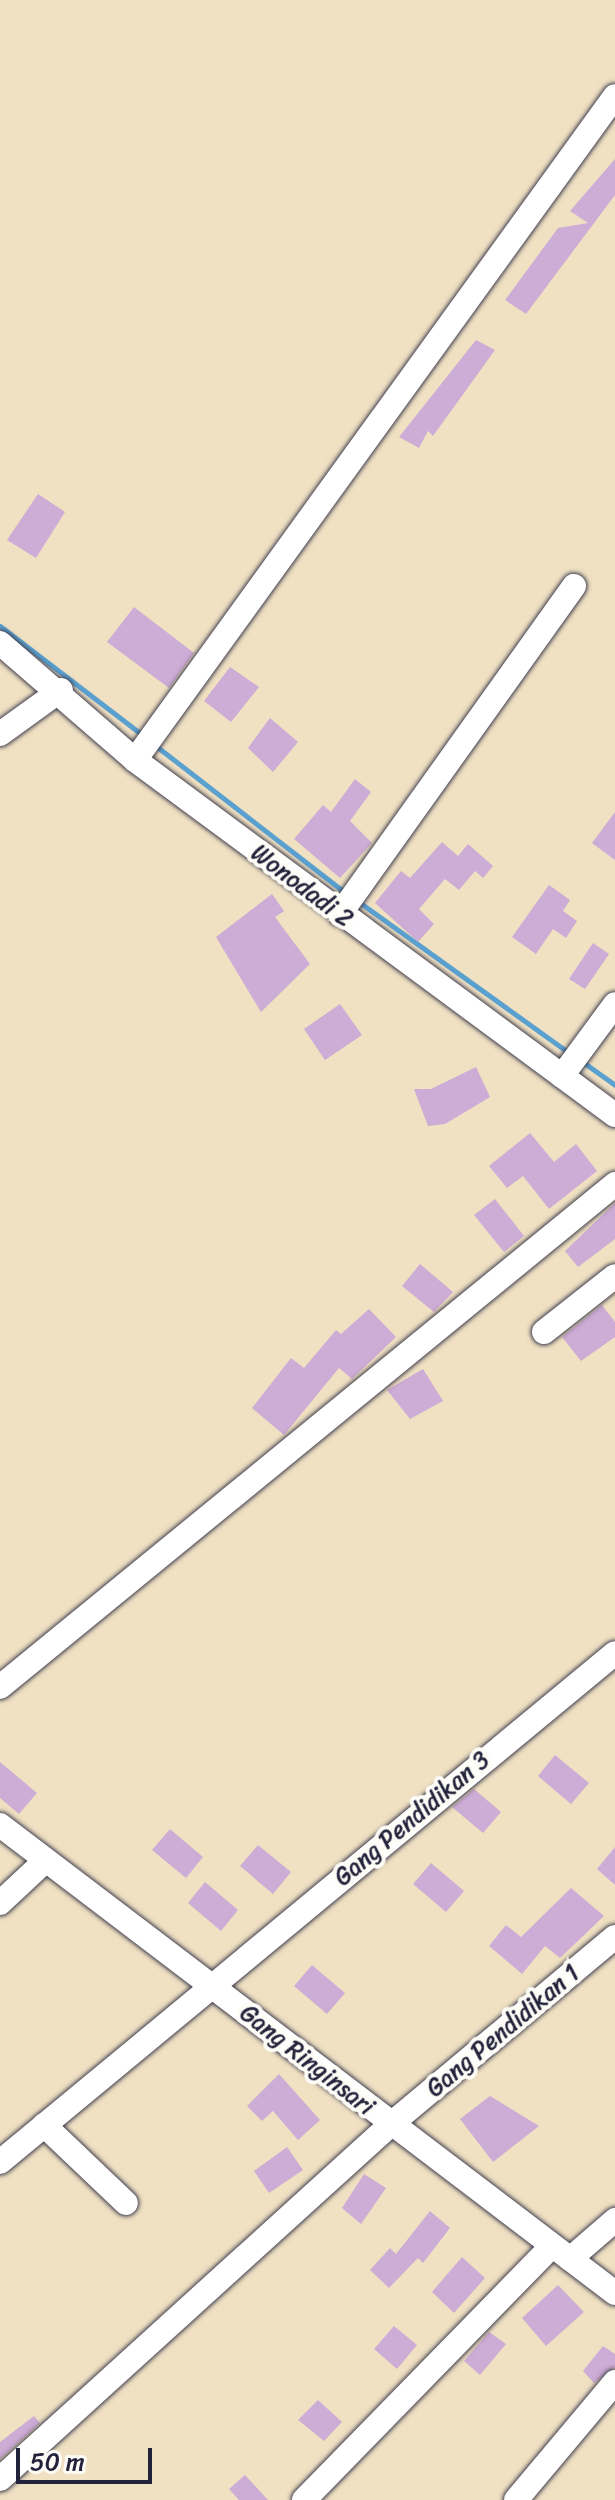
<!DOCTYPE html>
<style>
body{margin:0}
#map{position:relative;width:615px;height:2500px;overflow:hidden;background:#f0e1c3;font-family:Sriracha,sans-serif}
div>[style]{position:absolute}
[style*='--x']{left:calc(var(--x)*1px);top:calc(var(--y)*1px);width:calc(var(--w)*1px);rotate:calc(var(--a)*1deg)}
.stream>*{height:5px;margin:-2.5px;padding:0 2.5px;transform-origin:2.5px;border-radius:2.5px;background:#5aa1d0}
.building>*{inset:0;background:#cdacd5}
.roads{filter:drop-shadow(0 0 2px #413f4f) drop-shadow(0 0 2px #413f4f)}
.minor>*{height:24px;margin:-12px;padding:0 12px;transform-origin:12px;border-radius:12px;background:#fff}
span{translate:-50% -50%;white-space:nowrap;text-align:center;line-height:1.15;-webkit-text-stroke:8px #fdfcf7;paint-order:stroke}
.street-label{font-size:24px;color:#22223b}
.scale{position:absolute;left:16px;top:2448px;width:136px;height:36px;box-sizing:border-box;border:4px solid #22223b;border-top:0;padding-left:10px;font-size:24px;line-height:28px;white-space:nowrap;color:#22223b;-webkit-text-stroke:6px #fdfcf7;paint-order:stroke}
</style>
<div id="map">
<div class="stream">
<div style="--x:0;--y:626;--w:183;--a:37.4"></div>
<div style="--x:156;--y:746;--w:242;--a:37.8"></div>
<div style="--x:359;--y:902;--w:257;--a:35.7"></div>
<div style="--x:580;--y:1060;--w:43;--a:35.5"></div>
</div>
<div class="building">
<div style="clip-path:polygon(615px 159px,615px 195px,526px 314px,505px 300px,558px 228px,588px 223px,570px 211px)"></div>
<div style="clip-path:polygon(476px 340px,495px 350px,433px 436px,428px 431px,419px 448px,399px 437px)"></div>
<div style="clip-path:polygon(38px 494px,65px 512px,36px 558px,7px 540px)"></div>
<div style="clip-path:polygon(134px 607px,194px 653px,169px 688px,107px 642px)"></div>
<div style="clip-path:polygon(230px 667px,259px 687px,231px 722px,204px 701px)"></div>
<div style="clip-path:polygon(270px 718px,298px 742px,273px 772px,248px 748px)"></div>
<div style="clip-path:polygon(355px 779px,371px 792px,350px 821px,372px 843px,340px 878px,294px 839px,323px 805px,331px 812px)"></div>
<div style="clip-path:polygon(615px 812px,615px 860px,592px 843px)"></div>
<div style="clip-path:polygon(442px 842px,458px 856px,468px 844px,493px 866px,483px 878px,475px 871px,459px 890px,445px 879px,419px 909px,434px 924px,418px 942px,375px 903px,401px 871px,410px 878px)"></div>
<div style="clip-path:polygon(549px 885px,570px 900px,563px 911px,577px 921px,566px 938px,553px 929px,536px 954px,512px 937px)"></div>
<div style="clip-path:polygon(272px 894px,284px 911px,275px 917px,310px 964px,261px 1012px,216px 937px)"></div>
<div style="clip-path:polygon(593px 943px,609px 954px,585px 989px,569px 979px)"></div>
<div style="clip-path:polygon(340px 1004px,362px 1035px,325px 1060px,304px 1029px)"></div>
<div style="clip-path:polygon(476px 1067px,490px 1097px,445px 1124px,428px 1126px,414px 1089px,431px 1089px)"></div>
<div style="clip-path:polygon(530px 1133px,554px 1162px,576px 1144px,597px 1171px,549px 1209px,523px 1176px,507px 1188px,489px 1166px)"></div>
<div style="clip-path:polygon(495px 1199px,524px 1236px,504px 1252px,474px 1215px)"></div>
<div style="clip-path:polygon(615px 1203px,615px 1239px,578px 1267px,565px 1251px)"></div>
<div style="clip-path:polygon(420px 1264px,453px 1292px,434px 1312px,402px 1286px)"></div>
<div style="clip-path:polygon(602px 1305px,615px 1322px,615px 1337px,581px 1361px,562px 1337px)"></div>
<div style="clip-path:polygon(369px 1309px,396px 1337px,352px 1379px,339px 1368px,284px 1435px,252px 1408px,291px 1358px,304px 1368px,336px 1330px,341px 1334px)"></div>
<div style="clip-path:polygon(423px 1369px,443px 1401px,410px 1419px,387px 1390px)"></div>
<div style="clip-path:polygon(555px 1755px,589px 1783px,571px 1804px,538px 1776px)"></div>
<div style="clip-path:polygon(0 1762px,37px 1793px,19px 1814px,0 1798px)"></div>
<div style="clip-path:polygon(474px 1789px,501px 1812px,483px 1833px,452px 1807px)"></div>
<div style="clip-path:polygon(170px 1829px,203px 1857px,186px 1878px,152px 1850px)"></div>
<div style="clip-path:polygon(258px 1845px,291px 1872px,273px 1894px,240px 1866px)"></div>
<div style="clip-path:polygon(615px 1847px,615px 1885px,597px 1869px)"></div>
<div style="clip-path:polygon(431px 1863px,464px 1891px,446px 1912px,413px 1884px)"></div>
<div style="clip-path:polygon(205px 1882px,238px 1910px,221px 1931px,188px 1903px)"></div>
<div style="clip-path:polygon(571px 1888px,604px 1916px,560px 1958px,545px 1946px,522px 1974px,489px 1946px,506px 1925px,521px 1937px)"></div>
<div style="clip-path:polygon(312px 1965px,345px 1993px,327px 2014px,294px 1986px)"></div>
<div style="clip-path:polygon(279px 2074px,320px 2120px,298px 2140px,273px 2111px,262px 2121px,247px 2106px)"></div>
<div style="clip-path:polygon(490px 2096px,539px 2126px,493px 2162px,460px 2119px)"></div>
<div style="clip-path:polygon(287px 2147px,303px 2170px,269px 2193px,254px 2171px)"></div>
<div style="clip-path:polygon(364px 2174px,386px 2188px,361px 2224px,342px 2208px)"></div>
<div style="clip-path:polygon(430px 2211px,450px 2228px,423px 2263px,418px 2258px,389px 2288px,370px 2270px,390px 2248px,396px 2254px)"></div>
<div style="clip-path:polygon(462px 2257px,485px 2278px,454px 2313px,432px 2292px)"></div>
<div style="clip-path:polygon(558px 2285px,584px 2312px,546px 2346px,522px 2318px)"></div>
<div style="clip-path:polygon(394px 2326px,417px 2345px,397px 2369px,374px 2349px)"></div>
<div style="clip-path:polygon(489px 2332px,506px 2344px,480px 2375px,464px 2361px)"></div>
<div style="clip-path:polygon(603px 2346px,615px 2354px,615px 2367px,594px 2383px,583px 2371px)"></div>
<div style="clip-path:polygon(318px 2400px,342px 2422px,324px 2441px,298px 2420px)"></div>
<div style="clip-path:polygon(34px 2416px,40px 2423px,0 2459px,0 2442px)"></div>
<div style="clip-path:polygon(245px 2475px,268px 2500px,239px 2500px,229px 2489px)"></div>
</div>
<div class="roads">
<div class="minor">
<div style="--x:0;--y:643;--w:179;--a:40.9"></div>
<div style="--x:135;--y:760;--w:597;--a:36.49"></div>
<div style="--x:0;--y:734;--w:75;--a:-35.8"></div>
<div style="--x:135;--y:760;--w:819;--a:-54.14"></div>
<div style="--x:340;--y:914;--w:403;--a:-54.5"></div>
<div style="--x:562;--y:1076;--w:89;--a:-53.6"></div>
<div style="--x:544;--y:1332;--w:90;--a:-38.3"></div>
<div style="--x:0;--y:1687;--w:795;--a:-39.28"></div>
<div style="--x:0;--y:1825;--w:773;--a:37.27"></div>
<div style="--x:0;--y:1903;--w:60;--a:-43"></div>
<div style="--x:44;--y:2125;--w:113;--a:43.6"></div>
<div style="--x:0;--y:2162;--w:798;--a:-39.61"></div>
<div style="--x:570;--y:2259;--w:60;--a:-40.9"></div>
<div style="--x:0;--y:2479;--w:527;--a:-42.23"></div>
<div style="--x:390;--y:2125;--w:293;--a:-39.9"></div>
<div style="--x:304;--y:2500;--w:355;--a:-45.7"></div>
<div style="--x:516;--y:2500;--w:154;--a:-50"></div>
</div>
</div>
<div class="street-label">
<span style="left:302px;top:886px;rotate:37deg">Wonodadi 2</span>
<span style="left:412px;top:1819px;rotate:-40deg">Gang Pendidikan 3</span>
<span style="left:503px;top:2031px;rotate:-40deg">Gang Pendidikan 1</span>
<span style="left:307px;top:2060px;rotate:38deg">Gang Ringinsari</span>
</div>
<div class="scale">50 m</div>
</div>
